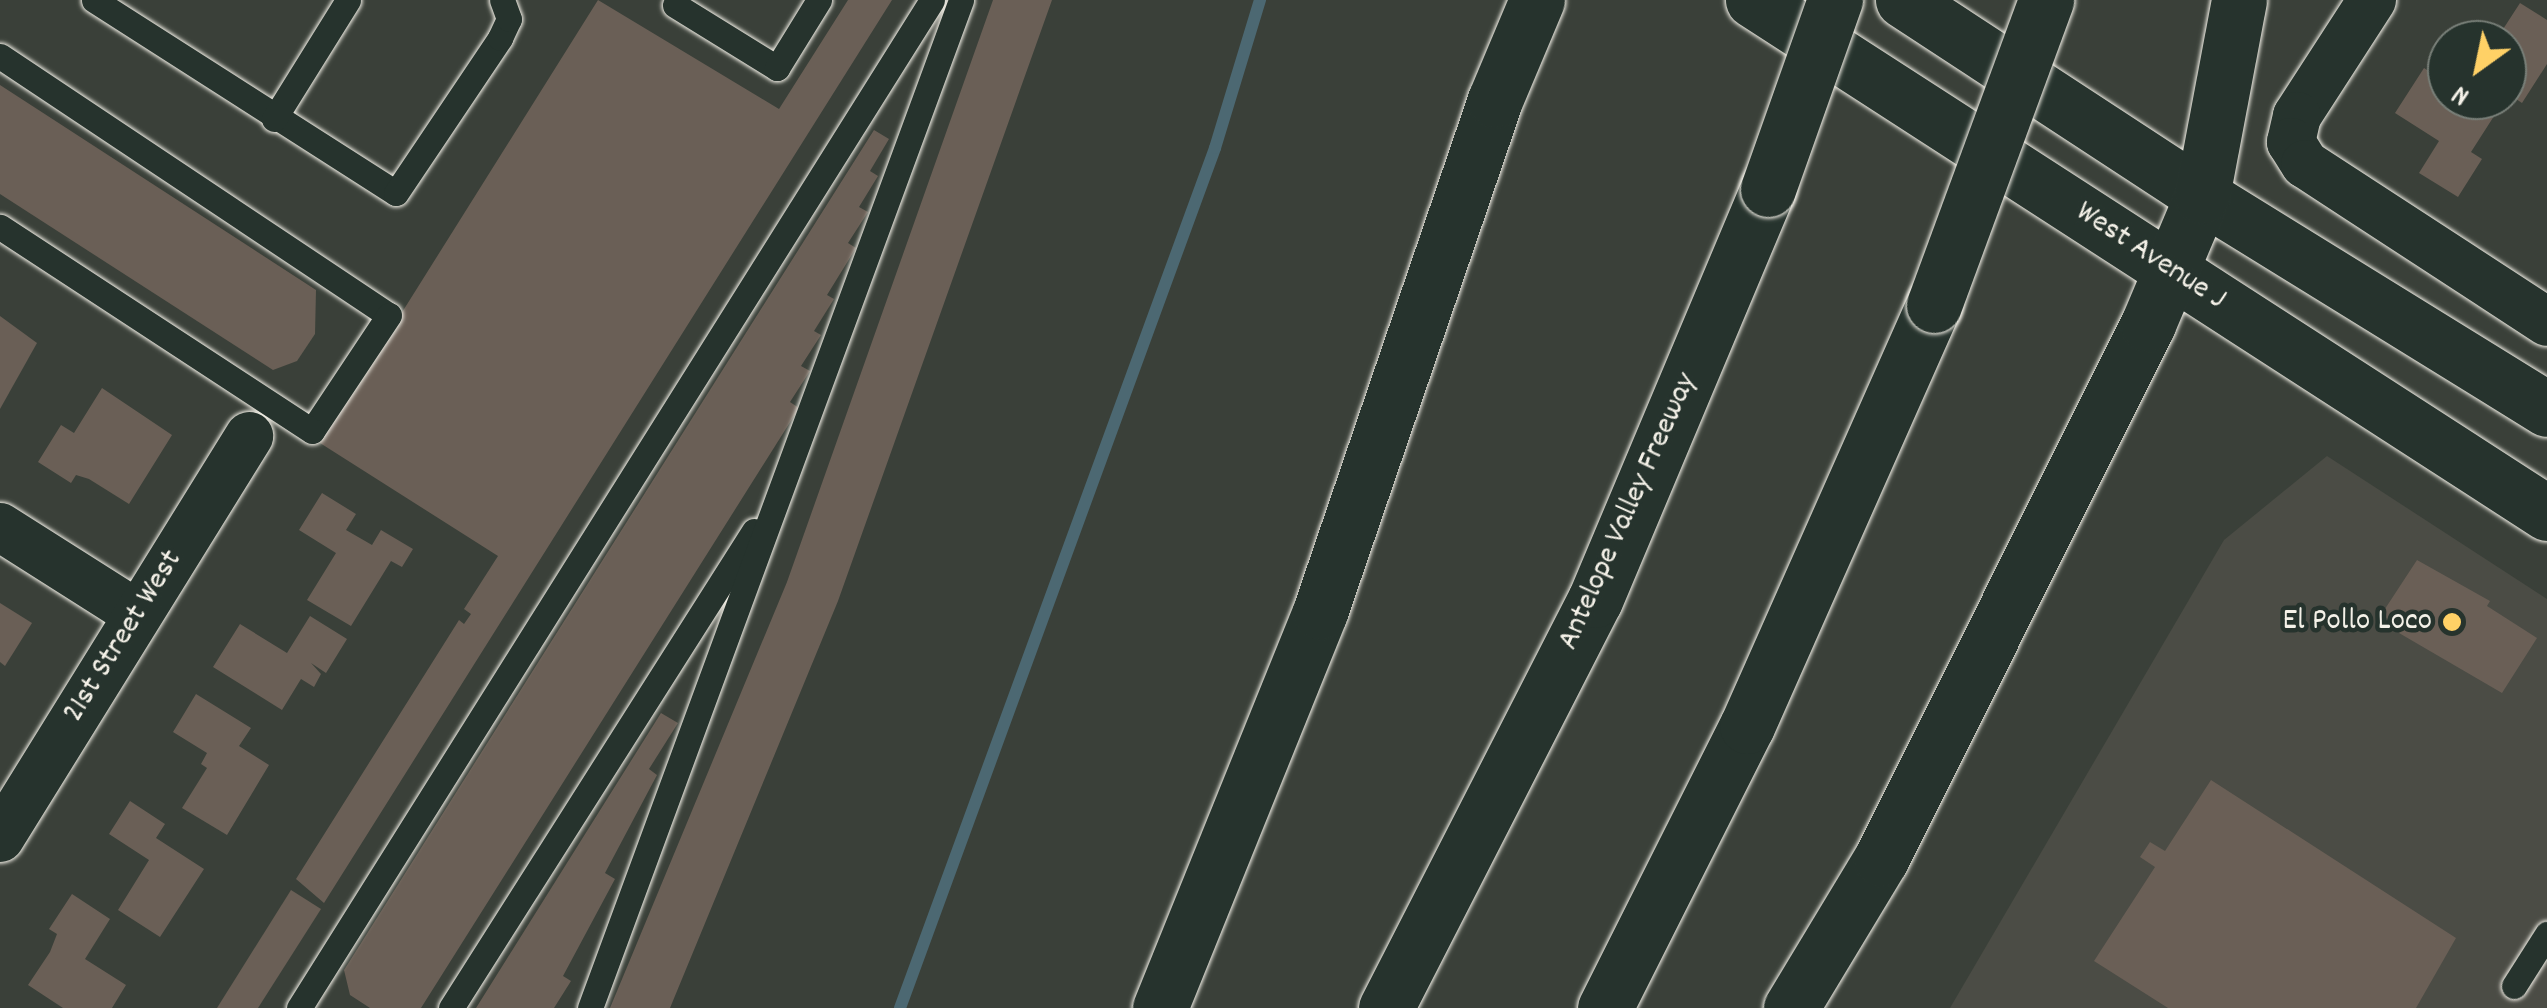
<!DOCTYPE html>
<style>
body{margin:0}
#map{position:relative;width:2547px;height:1008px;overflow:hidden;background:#3a4039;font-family:Dekko,sans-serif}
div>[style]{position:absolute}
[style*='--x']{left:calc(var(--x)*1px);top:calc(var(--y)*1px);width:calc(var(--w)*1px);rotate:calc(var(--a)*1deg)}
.built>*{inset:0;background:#4b4c45}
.stream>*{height:12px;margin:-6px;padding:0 6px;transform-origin:6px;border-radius:6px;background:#4c6872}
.building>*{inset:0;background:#6a5f56}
.roads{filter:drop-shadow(0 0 2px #f4f1e8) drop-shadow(0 0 2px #f4f1e8)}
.lane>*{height:25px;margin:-12.5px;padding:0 12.5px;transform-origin:12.5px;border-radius:12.5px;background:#26332d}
.street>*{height:48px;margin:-24px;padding:0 24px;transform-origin:24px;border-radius:24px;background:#26332d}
.primary>*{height:55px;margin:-27.5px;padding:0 27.5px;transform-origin:27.5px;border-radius:27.5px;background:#26332d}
.highway>*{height:55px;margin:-27.5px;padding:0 27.5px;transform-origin:27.5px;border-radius:27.5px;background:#26332d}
.bridges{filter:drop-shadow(0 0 2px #f4f1e8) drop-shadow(0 0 2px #f4f1e8)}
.highway-bridge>*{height:55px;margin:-27.5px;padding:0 27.5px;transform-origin:27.5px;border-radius:27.5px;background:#26332d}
.dots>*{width:28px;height:28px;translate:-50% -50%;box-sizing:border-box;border:5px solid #26332d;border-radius:50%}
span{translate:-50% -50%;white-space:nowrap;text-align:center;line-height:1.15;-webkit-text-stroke:9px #26332d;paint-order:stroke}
.street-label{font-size:32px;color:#f4f1e8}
.poi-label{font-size:32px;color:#f4f1e8}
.right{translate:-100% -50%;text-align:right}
.north{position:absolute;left:2427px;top:20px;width:100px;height:100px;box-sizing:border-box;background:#26332d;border:2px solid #787f78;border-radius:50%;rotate:213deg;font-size:28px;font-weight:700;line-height:40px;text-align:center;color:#f4f1e8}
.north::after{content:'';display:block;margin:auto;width:35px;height:45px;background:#ffd166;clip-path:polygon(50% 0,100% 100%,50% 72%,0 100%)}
</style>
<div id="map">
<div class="built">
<div style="clip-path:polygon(2327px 456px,2547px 599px,2547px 1008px,1950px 1008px,2224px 540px)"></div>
</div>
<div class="stream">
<div style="--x:900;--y:1008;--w:916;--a:-69.88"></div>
<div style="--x:1215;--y:148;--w:155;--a:-73.1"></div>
</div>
<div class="building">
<div style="clip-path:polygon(598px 0,779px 109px,848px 0,892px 0,324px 903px,296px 879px,459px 620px,464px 624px,471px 614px,464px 609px,498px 556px,320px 443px)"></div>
<div style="clip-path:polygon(993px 0,1052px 0,838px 601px,670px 1008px,610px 1008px,787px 582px)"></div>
<div style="clip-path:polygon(2520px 3px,2547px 20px,2547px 64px,2522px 103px,2507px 93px,2507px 40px,2496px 40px)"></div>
<div style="clip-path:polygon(2460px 27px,2480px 40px,2452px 40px)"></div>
<div style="clip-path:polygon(2447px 48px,2447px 69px,2438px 63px)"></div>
<div style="clip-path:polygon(2424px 68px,2447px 83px,2447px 100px,2474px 100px,2496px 113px,2471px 152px,2482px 159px,2458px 197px,2419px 173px,2439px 141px,2395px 113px)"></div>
<div style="clip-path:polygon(0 85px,316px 290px,315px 334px,297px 361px,273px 370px,0 194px)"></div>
<div style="clip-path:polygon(874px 130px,889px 139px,870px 171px,878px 176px,859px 207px,868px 212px,848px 243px,856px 248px,827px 295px,834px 299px,814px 331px,821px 335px,801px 366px,810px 371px,790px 402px,799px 408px,421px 1008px,370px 1008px,350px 995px,344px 970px)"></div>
<div style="clip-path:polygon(0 316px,37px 343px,0 409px)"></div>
<div style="clip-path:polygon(102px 388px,172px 435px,129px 504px,89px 479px,76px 475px,71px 483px,38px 462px,61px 425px,74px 433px)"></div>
<div style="clip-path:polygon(322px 493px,356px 514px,346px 530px,372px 545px,381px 530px,413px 549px,402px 567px,391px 561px,351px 626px,307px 600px,336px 553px,299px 530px)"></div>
<div style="clip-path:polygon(2417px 560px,2490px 601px,2487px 606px,2537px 638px,2502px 693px,2399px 633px,2402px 628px,2381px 615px)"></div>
<div style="clip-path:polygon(0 603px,32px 623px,5px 666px,0 662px)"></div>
<div style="clip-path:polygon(310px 616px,347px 639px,326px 673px,311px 663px,321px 674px,314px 687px,301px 679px,282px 710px,213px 667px,240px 624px,287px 653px)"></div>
<div style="clip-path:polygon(196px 694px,251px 728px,239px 746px,269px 765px,227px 835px,182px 808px,207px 768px,201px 764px,207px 753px,173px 732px)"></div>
<div style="clip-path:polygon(661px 713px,678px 723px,649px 769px,657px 775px,605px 873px,615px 879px,563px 976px,571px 981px,554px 1008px,476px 1008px)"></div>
<div style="clip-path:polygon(2211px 780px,2456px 938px,2416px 1008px,2168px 1008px,2094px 961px,2155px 867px,2140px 857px,2150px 842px,2165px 851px)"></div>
<div style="clip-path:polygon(130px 801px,165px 824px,156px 838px,204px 869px,160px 937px,118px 910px,149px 860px,109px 834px)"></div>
<div style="clip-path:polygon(291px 890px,321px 909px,258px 1008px,217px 1008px)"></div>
<div style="clip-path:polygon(72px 894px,110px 919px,85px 959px,126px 985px,112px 1008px,63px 1008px,28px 985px,50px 952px,57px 934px,49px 929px)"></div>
</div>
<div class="roads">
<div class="lane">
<div style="--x:94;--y:0;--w:358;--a:32.6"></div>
<div style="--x:396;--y:193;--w:187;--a:-56.1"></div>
<div style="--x:500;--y:38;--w:21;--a:-65"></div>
<div style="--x:509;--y:19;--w:20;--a:-110"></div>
<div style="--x:675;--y:5;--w:120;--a:31.7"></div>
<div style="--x:777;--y:68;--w:80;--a:-58.3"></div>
<div style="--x:0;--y:56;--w:467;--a:33.7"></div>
<div style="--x:389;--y:315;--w:139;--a:123.6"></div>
<div style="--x:312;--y:431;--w:373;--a:-146.8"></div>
<div style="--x:274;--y:119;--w:140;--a:-58.1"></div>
<div style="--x:2514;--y:986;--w:62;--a:-57.6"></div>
<div style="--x:299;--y:1008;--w:1190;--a:-57.87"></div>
<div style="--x:451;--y:1008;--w:565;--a:-57.58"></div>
<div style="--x:590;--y:1008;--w:1074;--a:-69.79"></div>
</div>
<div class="street">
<div style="--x:2372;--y:0;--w:138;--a:122.9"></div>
<div style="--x:2297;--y:116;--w:27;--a:103"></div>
<div style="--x:2291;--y:142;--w:26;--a:58"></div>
<div style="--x:2305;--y:164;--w:289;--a:33.1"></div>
<div style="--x:0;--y:527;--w:162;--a:32.4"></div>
<div style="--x:0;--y:838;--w:473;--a:-58.2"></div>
</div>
<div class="primary">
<div style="--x:1753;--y:0;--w:945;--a:32.87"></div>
<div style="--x:1903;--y:0;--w:358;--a:33.2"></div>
<div style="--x:2202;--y:196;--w:405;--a:31.7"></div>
</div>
<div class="highway">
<div style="--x:1160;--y:1008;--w:427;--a:-68"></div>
<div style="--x:1320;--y:612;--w:541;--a:-71.13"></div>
<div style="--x:1495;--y:100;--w:108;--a:-67.2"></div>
<div style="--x:1386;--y:1008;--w:458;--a:-62.9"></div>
<div style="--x:1595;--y:600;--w:446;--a:-67.2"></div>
<div style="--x:1605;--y:1008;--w:316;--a:-63.3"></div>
<div style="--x:1747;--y:726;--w:461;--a:-66.1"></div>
<div style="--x:1791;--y:1008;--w:174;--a:-58.9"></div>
<div style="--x:1881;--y:859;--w:598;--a:-63.48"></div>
<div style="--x:2148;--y:324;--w:139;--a:-67.1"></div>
<div style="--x:2202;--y:196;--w:199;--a:-79.3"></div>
</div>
</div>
<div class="bridges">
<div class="highway-bridge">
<div style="--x:1768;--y:189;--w:201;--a:-70.5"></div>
<div style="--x:1934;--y:305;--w:325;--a:-69.8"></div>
</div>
</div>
<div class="dots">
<div style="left:2452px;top:622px;background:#ffd166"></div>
</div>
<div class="street-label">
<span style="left:2150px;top:257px;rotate:33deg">West Avenue J</span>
<span style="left:1629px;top:512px;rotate:-66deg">Antelope Valley Freeway</span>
<span style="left:124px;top:637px;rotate:-58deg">21st Street West</span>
</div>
<div class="poi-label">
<span class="right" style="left:2432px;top:622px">El Pollo Loco</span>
</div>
<div class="north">N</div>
</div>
